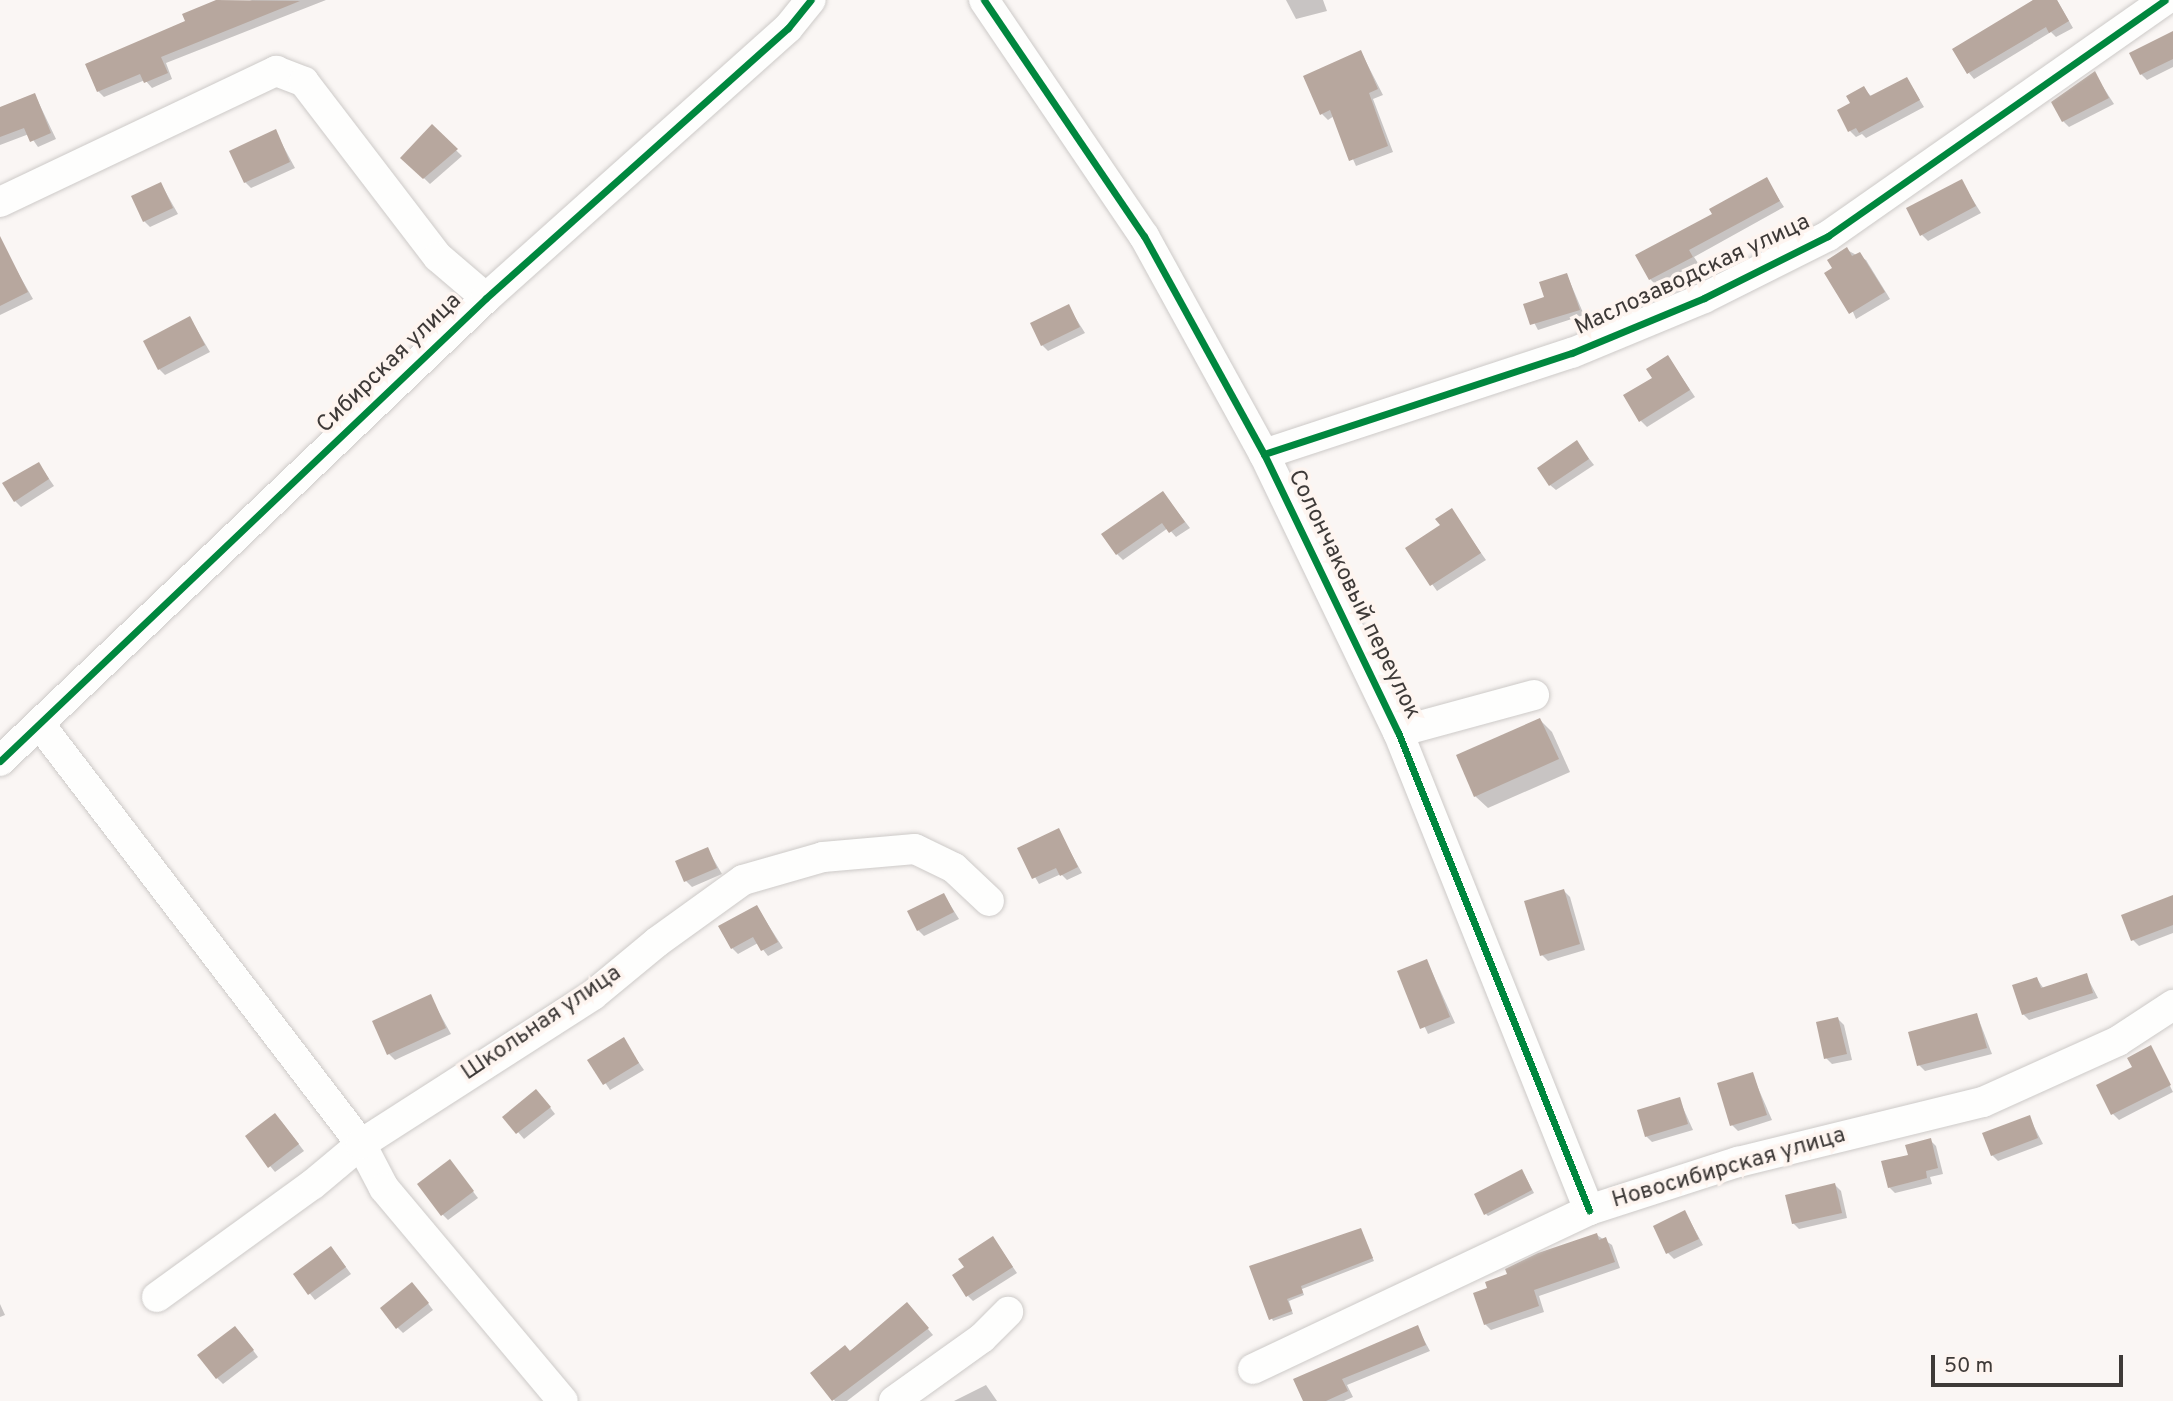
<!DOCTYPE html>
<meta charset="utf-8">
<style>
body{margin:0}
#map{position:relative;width:2173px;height:1401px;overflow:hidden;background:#faf6f4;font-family:Overpass,sans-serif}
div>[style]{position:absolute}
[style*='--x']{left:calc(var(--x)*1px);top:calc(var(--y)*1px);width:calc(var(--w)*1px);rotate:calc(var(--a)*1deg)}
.shadow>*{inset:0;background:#0003}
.building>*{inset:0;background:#b7a79e}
.roads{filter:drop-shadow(0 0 2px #cdcac8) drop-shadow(0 0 2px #cdcac8)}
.minor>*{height:30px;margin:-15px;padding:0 15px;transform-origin:15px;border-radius:15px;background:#fefefd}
.cycleway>*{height:7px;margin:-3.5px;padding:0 3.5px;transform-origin:3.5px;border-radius:3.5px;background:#00873e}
span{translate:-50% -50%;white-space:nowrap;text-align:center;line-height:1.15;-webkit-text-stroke:7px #fef5f0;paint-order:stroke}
.street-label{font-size:23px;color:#3e3a38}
.scale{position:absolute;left:1931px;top:1355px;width:192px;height:32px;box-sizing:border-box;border:4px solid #3e3a38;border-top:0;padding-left:9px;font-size:21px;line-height:24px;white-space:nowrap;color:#3e3a38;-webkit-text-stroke:5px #fef5f0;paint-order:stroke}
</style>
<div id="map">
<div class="shadow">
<div style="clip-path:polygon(220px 0,232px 9px,252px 0,326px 0,166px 63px,172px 79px,152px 88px,145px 80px,104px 97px,98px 91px,188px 22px,185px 15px)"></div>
<div style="clip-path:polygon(1286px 0,1323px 0,1327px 11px,1296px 19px)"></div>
<div style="clip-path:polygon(2033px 0,2057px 0,2073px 28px,2056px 37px,2051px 32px,1974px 79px,1969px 73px)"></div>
<div style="clip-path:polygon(2173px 33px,2173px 67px,2147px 80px,2141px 74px)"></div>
<div style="clip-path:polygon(1361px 52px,1383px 95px,1373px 99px,1393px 152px,1356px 166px,1334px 116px,1328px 120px,1322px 114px)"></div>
<div style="clip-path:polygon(2094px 73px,2114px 104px,2069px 127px,2063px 121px)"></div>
<div style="clip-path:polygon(1907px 79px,1924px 107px,1866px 138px,1862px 134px,1856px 137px,1850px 131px,1852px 104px,1864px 89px,1872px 97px)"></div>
<div style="clip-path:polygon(35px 95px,56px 139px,38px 147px,29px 134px,0 145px,0 110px)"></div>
<div style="clip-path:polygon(432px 127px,462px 156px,430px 184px,403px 158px)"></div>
<div style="clip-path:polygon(275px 131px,295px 168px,251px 188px,245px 182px)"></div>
<div style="clip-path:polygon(1766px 179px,1784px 207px,1694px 257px,1698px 263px,1656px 285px,1650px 279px,1714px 215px)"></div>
<div style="clip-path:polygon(1961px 181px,1981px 213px,1928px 241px,1922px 235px)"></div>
<div style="clip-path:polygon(161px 184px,178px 214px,150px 227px,144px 221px)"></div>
<div style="clip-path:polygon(1847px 250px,1866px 260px,1890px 299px,1856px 319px,1834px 268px)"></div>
<div style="clip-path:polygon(14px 266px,33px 299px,0 315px,0 273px)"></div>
<div style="clip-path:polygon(1567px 275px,1584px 315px,1538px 330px,1525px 305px,1546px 298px)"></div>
<div style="clip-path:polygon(1068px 306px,1085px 333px,1048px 351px,1042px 345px)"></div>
<div style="clip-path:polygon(190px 318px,210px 352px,165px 375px,159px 369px)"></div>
<div style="clip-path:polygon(1668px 357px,1695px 397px,1647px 427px,1641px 421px,1654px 379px)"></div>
<div style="clip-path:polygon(1577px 443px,1594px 465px,1556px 490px,1550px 485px)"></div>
<div style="clip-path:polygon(39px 464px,54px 486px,21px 507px,15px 501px)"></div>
<div style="clip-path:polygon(1163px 493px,1190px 528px,1176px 537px,1168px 528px,1123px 560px,1117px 554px)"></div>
<div style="clip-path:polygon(1451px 510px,1486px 560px,1437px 591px,1407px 549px,1442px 526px)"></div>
<div style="clip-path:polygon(1540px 720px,1552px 732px,1570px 772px,1488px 808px,1475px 796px)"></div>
<div style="clip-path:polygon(1058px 830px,1082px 873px,1067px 880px,1061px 874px,1039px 884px,1019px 849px)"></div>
<div style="clip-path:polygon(708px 850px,722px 874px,692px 887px,686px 881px)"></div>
<div style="clip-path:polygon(1564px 891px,1570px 897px,1585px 950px,1548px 961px,1542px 955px)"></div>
<div style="clip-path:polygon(944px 895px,959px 919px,924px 936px,918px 930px)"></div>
<div style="clip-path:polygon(2173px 900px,2173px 933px,2139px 946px,2133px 940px)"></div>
<div style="clip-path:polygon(757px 907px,783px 948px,768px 956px,758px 943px,738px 954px,732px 948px)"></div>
<div style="clip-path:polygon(1427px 961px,1455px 1023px,1428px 1034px,1399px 972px)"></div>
<div style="clip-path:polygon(2086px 975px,2098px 998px,2029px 1020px,2023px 1014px,2037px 979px,2044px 989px)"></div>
<div style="clip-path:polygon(430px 996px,451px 1034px,395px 1060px,389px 1054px)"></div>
<div style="clip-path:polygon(1977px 1015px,1992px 1054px,1925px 1071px,1919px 1065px)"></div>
<div style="clip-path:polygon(1838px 1019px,1844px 1025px,1852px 1060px,1832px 1064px,1826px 1058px)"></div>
<div style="clip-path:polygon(623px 1040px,644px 1070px,610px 1090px,590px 1060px)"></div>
<div style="clip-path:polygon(2151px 1048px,2173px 1092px,2119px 1120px,2113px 1114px,2134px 1068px)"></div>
<div style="clip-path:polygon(1752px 1074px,1772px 1120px,1738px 1131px,1732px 1125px)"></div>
<div style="clip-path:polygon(542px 1097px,555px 1114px,524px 1139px,505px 1117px)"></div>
<div style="clip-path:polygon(1679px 1099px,1693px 1130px,1652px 1142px,1646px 1136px)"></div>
<div style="clip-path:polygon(2029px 1117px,2043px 1144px,1998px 1161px,1992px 1155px)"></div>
<div style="clip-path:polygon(281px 1121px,304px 1151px,275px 1172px,270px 1166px)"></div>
<div style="clip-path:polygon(1930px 1140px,1936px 1146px,1943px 1174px,1930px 1177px,1932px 1184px,1895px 1193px,1889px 1187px,1910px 1156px)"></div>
<div style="clip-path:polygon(455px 1168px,478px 1198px,448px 1220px,442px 1214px)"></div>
<div style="clip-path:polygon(1524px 1174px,1534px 1193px,1488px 1216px,1486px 1214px)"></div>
<div style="clip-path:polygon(1835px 1185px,1841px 1191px,1847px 1218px,1799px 1229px,1793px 1223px)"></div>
<div style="clip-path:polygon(1685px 1212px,1703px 1245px,1674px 1259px,1668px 1253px)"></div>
<div style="clip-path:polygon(1360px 1230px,1374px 1261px,1302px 1289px,1304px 1295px,1289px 1301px,1293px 1314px,1273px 1321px,1251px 1267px)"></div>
<div style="clip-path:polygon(1597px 1235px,1612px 1245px,1620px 1268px,1539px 1296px,1544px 1312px,1491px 1330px,1485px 1324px)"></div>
<div style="clip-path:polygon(993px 1238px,1017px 1273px,973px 1301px,968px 1296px)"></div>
<div style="clip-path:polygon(337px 1255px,351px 1274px,315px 1300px,295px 1275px)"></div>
<div style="clip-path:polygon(418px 1290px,433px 1310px,403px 1333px,397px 1327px)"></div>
<div style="clip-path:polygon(0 1304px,5px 1315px,0 1317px)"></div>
<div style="clip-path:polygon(913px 1311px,933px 1335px,847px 1401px,835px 1401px,813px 1374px)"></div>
<div style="clip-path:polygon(1417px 1327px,1430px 1351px,1347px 1385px,1353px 1397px,1344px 1401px,1305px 1401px)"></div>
<div style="clip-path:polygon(241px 1334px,258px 1357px,223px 1384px,217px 1378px)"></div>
<div style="clip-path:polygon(986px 1385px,997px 1401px,954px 1401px)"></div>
</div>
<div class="building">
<div style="clip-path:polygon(216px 0,300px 1px,161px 57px,168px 73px,144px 83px,140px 74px,97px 92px,85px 64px,185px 21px,182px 14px)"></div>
<div style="clip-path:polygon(2033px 0,2057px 0,2069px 21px,2049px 33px,2046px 27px,1967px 74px,1952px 49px)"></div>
<div style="clip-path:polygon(2173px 31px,2173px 59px,2140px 75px,2129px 53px)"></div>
<div style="clip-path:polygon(1361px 50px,1378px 89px,1369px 93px,1388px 146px,1349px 161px,1330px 110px,1320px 115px,1303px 76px)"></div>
<div style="clip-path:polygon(2095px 71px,2109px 98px,2062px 122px,2051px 102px)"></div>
<div style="clip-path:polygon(1907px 77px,1920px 100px,1859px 133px,1856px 128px,1848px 132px,1837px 110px,1850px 103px,1846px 96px,1864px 86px,1870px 96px)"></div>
<div style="clip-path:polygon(35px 93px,51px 133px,30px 142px,24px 128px,0 137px,0 107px)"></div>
<div style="clip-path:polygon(432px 124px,458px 149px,423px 179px,400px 158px)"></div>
<div style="clip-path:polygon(276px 129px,290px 162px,244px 183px,229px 151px)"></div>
<div style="clip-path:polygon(1767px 177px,1780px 201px,1689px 250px,1693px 257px,1649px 280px,1635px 255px,1712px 214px,1709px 209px)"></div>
<div style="clip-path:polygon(1962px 179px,1976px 206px,1920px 236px,1906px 208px)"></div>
<div style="clip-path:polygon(161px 182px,173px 208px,143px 222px,131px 196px)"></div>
<div style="clip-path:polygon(0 236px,28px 292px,0 306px)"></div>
<div style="clip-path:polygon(1847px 247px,1852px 256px,1860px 252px,1885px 292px,1849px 314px,1824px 273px,1832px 268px,1827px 260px)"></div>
<div style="clip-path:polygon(1567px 273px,1580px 310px,1530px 325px,1523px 304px,1544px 297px,1539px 282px)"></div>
<div style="clip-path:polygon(1069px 304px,1080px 327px,1041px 346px,1030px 323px)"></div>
<div style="clip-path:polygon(190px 316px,205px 345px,158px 370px,143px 341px)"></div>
<div style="clip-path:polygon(1668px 355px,1690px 390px,1639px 422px,1623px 395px,1652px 378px,1646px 369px)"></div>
<div style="clip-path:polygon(1577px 440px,1589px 459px,1549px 486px,1537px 468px)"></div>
<div style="clip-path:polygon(39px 462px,49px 479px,14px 502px,2px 483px)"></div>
<div style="clip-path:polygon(1163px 491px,1185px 522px,1169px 533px,1162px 523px,1116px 555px,1101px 534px)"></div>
<div style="clip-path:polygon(1452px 508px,1481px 553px,1430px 586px,1405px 548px,1440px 525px,1435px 519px)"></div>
<div style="clip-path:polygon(1540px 718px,1559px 759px,1474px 797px,1456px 755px)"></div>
<div style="clip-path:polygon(1059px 828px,1078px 867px,1060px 876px,1056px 868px,1032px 879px,1017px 848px)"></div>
<div style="clip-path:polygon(708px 847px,717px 868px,684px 882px,675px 861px)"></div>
<div style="clip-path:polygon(1564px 889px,1580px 944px,1540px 956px,1524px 901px)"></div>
<div style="clip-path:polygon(944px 893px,954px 912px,917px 931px,907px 911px)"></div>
<div style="clip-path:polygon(2173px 895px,2173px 925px,2131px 941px,2121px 915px)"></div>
<div style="clip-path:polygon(757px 905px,778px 942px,761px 951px,753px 937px,731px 949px,718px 926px)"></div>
<div style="clip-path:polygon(1427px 959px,1450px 1017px,1420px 1029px,1397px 971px)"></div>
<div style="clip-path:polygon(2087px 973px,2093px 993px,2022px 1015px,2012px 985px,2037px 977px,2041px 988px)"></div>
<div style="clip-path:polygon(431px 994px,446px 1028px,387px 1055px,372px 1021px)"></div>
<div style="clip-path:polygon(1977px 1013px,1987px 1048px,1917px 1066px,1908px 1032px)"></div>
<div style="clip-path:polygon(1838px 1017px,1847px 1054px,1824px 1059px,1816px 1022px)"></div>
<div style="clip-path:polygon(624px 1037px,639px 1063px,603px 1085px,587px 1060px)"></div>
<div style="clip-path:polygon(2151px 1045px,2171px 1085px,2111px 1115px,2096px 1085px,2132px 1067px,2127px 1058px)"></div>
<div style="clip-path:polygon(1753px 1072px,1767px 1115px,1730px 1126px,1717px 1083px)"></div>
<div style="clip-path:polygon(536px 1089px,551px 1107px,516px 1134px,502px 1117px)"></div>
<div style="clip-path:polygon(1680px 1097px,1688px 1124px,1645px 1137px,1637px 1110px)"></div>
<div style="clip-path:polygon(275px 1113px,299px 1144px,268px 1168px,245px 1136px)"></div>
<div style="clip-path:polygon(2030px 1115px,2038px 1138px,1991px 1156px,1982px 1133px)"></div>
<div style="clip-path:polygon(1931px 1138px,1938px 1168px,1926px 1171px,1927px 1178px,1888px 1188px,1881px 1161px,1908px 1155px,1905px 1145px)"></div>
<div style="clip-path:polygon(450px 1159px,474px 1191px,441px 1216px,417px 1184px)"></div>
<div style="clip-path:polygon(1522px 1169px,1532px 1190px,1484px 1215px,1474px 1194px)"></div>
<div style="clip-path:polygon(1835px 1183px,1842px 1213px,1792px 1224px,1785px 1195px)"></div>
<div style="clip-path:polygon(1685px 1210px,1699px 1239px,1666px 1254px,1653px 1226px)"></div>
<div style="clip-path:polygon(1361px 1228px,1373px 1258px,1301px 1286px,1303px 1293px,1287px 1299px,1292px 1311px,1269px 1320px,1249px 1266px)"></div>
<div style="clip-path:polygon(1597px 1233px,1599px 1240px,1606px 1237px,1615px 1262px,1534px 1290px,1539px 1306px,1484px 1325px,1473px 1293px,1487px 1288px,1485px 1282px,1507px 1274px,1505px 1269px,1538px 1253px)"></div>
<div style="clip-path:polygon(993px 1236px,1013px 1267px,966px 1297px,952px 1275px,964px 1267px,958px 1259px)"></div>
<div style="clip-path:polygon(331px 1246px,346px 1267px,308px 1295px,293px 1274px)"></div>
<div style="clip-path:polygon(412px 1282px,429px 1303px,396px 1329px,380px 1308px)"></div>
<div style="clip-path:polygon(907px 1302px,929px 1328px,832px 1401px,810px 1373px,845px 1345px,850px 1351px)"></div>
<div style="clip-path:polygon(1418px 1325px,1426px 1345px,1342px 1379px,1348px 1391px,1326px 1401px,1303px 1401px,1293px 1379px)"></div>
<div style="clip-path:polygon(235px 1326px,254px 1350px,216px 1379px,197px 1355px)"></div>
</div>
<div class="roads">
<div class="minor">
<div style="--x:984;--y:0;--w:285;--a:55.9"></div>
<div style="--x:1144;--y:236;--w:249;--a:61.2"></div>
<div style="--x:1264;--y:454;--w:309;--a:64.3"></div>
<div style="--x:1398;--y:732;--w:515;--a:68.22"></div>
<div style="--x:0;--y:202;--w:306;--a:-25.4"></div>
<div style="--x:276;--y:71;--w:30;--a:21"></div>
<div style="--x:304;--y:82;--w:220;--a:52.6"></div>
<div style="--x:438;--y:257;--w:63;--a:40.5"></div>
<div style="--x:1264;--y:454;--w:324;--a:-18.2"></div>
<div style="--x:1572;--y:353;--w:143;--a:-22.6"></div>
<div style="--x:1704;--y:298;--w:139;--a:-26.6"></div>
<div style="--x:1828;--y:236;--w:411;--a:-35"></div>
<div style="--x:41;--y:726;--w:526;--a:52.56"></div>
<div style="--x:361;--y:1144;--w:50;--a:62.4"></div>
<div style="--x:384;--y:1188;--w:278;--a:50"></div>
<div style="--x:1398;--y:732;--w:141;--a:-15.2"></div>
<div style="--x:0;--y:761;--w:671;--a:-43.61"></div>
<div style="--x:486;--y:298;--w:405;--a:-41.8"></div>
<div style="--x:788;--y:28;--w:36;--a:-51"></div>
<div style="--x:157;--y:1297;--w:191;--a:-35.9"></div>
<div style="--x:312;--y:1185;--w:64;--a:-39.9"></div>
<div style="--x:361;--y:1144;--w:276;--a:-32.7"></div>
<div style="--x:593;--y:995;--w:83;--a:-39.6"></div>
<div style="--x:657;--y:942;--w:106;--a:-35.8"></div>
<div style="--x:743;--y:880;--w:83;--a:-16"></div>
<div style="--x:823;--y:857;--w:92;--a:-5"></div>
<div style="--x:915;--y:849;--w:43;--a:26"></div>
<div style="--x:954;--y:868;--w:48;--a:43.3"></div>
<div style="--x:1253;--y:1369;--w:372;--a:-25.3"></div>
<div style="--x:1589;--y:1210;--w:157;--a:-17.9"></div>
<div style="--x:1738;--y:1162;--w:252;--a:-13.8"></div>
<div style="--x:1983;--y:1102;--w:148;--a:-24.3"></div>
<div style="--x:2118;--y:1041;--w:66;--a:-33.2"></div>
<div style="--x:894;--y:1401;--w:108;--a:-35.6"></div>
<div style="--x:982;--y:1338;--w:37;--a:-45"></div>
</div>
</div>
<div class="cycleway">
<div style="--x:984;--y:0;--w:285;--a:55.9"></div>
<div style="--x:1144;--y:236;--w:249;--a:61.2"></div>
<div style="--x:1264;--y:454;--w:309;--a:64.3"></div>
<div style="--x:1398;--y:732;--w:515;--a:68.22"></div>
<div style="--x:1264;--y:454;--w:324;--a:-18.2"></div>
<div style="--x:1572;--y:353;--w:143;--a:-22.6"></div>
<div style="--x:1704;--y:298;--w:139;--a:-26.6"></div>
<div style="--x:1828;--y:236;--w:411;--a:-35"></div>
<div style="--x:0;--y:761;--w:671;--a:-43.61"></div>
<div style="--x:486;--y:298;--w:405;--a:-41.8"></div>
<div style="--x:788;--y:28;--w:36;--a:-51"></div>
</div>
<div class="street-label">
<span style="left:1693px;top:276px;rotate:-25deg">Маслозаводская улица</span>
<span style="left:390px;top:364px;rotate:-44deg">Сибирская улица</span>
<span style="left:1353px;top:595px;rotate:64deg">Солончаковый переулок</span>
<span style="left:542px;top:1024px;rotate:-34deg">Школьная улица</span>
<span style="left:1729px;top:1169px;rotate:-16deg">Новосибирская улица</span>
</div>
<div class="scale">50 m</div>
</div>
